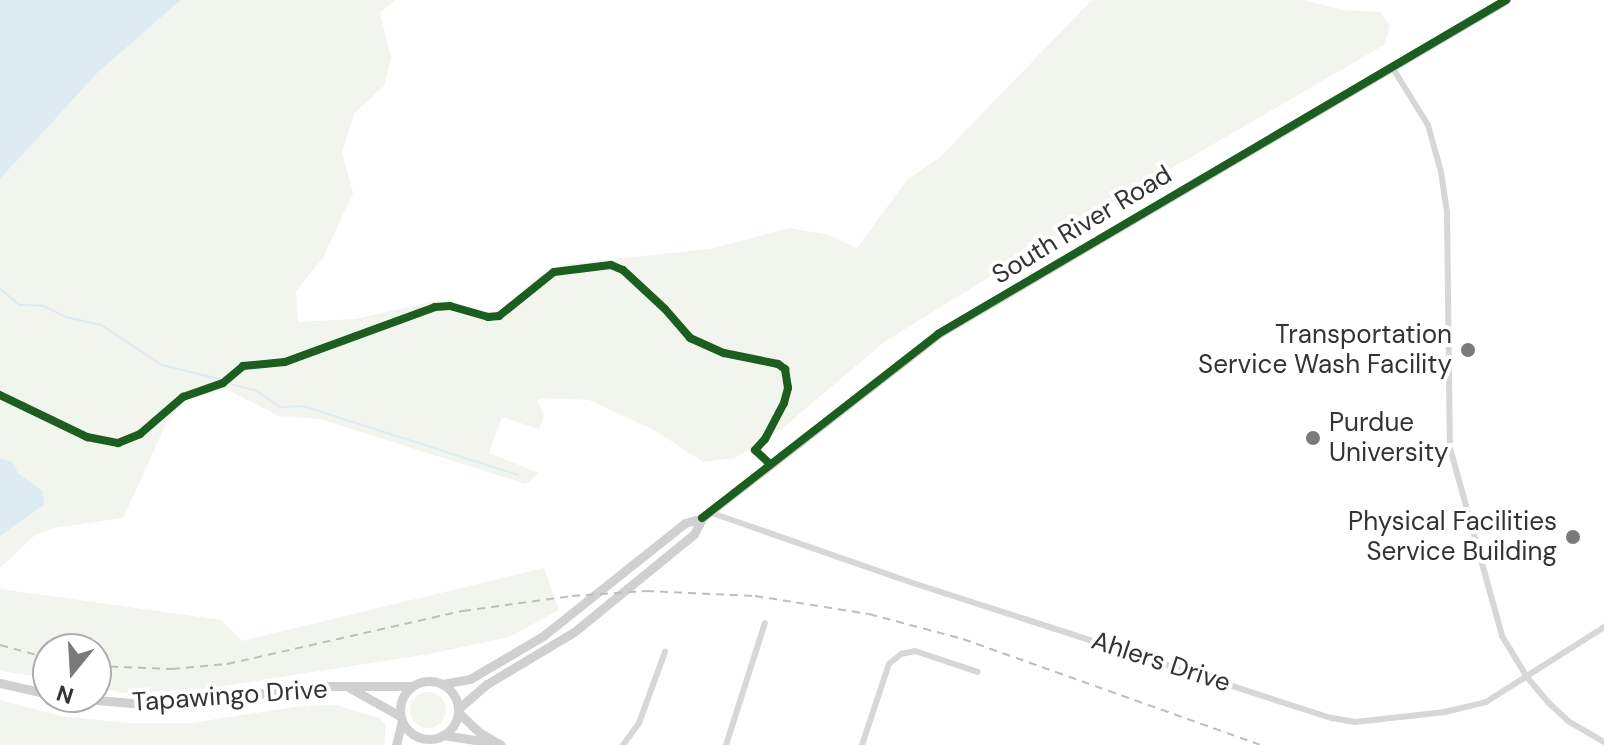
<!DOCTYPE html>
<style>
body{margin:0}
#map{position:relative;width:1604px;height:745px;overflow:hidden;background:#fff;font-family:"DM Sans",sans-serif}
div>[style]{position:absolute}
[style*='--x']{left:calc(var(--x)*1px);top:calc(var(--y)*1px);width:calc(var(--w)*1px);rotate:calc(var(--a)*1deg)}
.green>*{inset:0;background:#f1f5ed}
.round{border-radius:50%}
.water>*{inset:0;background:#ddebf3}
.stream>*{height:2px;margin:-1px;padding:0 1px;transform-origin:1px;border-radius:1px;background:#ddebf3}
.street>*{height:6px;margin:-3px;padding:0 3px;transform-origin:3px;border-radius:3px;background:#d7d7d7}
.secondary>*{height:9px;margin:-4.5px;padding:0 4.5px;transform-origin:4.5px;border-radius:4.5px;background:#d0d0d0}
.secondary>.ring{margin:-4.5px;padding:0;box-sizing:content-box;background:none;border:9px solid #d0d0d0;border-radius:50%}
.rail>*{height:2px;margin-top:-1px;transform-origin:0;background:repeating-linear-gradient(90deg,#bebebe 0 8px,transparent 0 14px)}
.cycleway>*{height:8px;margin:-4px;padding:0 4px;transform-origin:4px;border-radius:4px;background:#1b5e20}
.dots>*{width:22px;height:22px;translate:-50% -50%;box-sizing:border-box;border:4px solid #fff;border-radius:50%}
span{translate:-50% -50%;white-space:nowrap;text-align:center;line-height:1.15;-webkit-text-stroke:8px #fff;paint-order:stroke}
.street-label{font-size:26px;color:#333}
.poi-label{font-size:26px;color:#333}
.right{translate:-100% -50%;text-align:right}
.left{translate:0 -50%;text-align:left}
.north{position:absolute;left:32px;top:633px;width:80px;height:80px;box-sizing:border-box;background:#fff;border:2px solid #adadad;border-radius:50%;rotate:198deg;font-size:22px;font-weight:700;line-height:32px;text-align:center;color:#333}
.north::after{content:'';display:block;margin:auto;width:28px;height:36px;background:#7a7a7a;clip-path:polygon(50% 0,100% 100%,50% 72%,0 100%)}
</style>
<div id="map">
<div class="green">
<div style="clip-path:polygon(181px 0,395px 0,380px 13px,391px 57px,384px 86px,354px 114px,342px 153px,353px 193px,323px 258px,296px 291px,298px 322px,355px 319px,435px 301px,486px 312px,501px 310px,533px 280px,567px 264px,710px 249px,789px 228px,829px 235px,857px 248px,907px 180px,940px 157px,1092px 0,1303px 0,1344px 10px,1380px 12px,1390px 26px,1384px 45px,1067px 229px,884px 342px,777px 433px,735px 458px,703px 462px,656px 431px,589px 400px,544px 398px,537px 401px,544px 416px,539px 429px,502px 417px,489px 453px,539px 473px,526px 484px,320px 419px,279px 416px,226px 389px,185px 400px,166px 424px,123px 518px,54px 528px,35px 535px,0 568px,0 536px,44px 505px,43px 491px,18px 473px,13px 462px,0 458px,0 179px,94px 75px)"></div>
<div style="clip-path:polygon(544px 568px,559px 610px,509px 637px,429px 654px,211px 688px,123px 693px,96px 687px,96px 649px,48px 649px,48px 678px,0 671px,0 589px,221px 620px,242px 641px)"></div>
<div class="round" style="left:410px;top:692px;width:36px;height:36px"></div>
<div style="clip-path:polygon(0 700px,60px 716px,129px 723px,191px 723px,301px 706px,336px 705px,379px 718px,386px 725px,384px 745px,0 745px)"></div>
</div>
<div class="water">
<div style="clip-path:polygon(0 0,181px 0,98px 72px,0 179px)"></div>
<div style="clip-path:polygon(0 458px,13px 462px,18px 473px,43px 491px,44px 505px,0 536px)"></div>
</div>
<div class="stream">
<div style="--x:0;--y:289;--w:26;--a:39"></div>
<div style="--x:20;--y:305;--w:24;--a:2"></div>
<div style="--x:44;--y:306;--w:25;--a:27"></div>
<div style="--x:66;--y:317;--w:36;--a:13"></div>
<div style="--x:101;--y:325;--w:73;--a:33.3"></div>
<div style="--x:162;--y:365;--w:59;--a:13.8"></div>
<div style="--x:231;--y:384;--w:27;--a:15"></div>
<div style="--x:257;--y:391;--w:28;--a:35"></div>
<div style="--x:280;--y:407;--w:23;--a:-2"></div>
<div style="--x:303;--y:406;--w:226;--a:17.8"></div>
</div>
<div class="street">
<div style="--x:1392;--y:67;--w:68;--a:58.2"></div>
<div style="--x:1428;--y:125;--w:49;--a:74.5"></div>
<div style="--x:1441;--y:172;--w:40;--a:81.5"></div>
<div style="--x:1447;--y:212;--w:236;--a:89.3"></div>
<div style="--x:1450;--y:448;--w:195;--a:74.5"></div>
<div style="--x:1502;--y:636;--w:48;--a:58.6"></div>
<div style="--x:1527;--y:677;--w:34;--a:50"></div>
<div style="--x:1549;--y:703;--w:26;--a:43"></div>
<div style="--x:1568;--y:721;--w:42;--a:30.3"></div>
<div style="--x:709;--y:512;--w:216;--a:19.2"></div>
<div style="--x:913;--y:583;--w:440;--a:17.9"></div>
<div style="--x:1332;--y:718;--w:23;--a:10"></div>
<div style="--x:1355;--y:722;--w:91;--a:-6.3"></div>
<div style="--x:1445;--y:712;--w:42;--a:-13.7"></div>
<div style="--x:1486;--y:702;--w:140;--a:-32.4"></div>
<div style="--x:623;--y:745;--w:27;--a:-54"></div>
<div style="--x:639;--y:723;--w:76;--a:-69.9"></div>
<div style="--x:726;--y:745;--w:128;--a:-72.3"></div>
<div style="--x:862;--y:745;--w:85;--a:-71.6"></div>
<div style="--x:889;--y:664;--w:16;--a:-40"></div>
<div style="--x:901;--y:654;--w:14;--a:-12"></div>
<div style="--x:915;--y:651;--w:66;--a:18.4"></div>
</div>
<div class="secondary">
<div class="ring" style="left:400px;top:681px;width:49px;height:49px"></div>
<div style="--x:0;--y:683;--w:49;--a:12.9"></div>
<div style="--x:442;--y:684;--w:28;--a:-10"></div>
<div style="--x:470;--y:679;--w:85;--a:-30.5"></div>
<div style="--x:543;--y:636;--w:181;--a:-38.5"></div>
<div style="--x:685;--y:523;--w:18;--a:-16"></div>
<div style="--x:702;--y:518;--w:299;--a:-37.9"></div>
<div style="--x:938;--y:334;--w:659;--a:-30.46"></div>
<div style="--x:350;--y:688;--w:57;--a:29.2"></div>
<div style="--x:63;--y:697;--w:103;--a:5"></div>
<div style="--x:166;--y:706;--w:155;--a:-7.4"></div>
<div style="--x:320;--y:686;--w:92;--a:0"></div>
<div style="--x:458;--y:709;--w:38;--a:-41"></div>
<div style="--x:487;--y:684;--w:101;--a:-30.9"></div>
<div style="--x:574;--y:632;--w:155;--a:-39.2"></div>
<div style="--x:694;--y:534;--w:18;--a:-63"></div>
<div style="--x:458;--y:712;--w:30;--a:44"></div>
<div style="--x:480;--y:733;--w:24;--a:30"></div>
<div style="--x:443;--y:735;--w:52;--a:8.9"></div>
<div style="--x:396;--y:745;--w:25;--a:-76"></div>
</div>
<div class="rail">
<div style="--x:0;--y:645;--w:50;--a:15.2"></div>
<div style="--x:96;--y:666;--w:76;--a:2.3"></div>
<div style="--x:172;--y:669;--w:55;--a:-5.2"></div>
<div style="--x:227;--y:664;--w:242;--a:-12.7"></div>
<div style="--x:463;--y:611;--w:110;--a:-7.8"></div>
<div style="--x:572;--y:596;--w:74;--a:-3.9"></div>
<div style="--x:646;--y:591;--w:109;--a:2.6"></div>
<div style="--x:755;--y:596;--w:115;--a:9"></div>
<div style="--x:869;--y:614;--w:97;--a:14.9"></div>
<div style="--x:963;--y:639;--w:315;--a:19.6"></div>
</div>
<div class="cycleway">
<div style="--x:0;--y:395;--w:97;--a:25.8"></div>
<div style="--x:87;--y:437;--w:32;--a:11"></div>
<div style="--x:118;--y:443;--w:24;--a:-22"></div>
<div style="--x:140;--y:434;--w:57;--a:-40.7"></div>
<div style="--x:183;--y:397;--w:42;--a:-19.3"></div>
<div style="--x:223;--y:383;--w:26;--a:-40"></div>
<div style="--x:243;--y:366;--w:42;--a:-5.4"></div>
<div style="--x:285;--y:362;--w:160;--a:-20.1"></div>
<div style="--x:435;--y:307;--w:15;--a:-4"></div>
<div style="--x:450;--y:306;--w:40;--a:16"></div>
<div style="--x:488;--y:317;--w:11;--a:-5"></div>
<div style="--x:499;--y:316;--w:70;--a:-38.7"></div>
<div style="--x:554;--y:272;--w:57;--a:-7"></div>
<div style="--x:611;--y:265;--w:13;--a:23"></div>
<div style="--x:623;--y:270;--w:57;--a:42.9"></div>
<div style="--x:665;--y:309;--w:38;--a:49"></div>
<div style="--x:690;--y:338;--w:37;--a:24"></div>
<div style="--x:724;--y:353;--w:55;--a:11.5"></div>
<div style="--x:778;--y:364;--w:9;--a:36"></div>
<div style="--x:785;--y:369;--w:19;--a:81"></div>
<div style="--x:788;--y:388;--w:16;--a:105"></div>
<div style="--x:784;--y:403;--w:41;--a:117.8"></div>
<div style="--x:765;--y:439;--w:15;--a:132"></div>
<div style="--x:755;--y:450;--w:21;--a:43"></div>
<div style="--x:702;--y:518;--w:299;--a:-37.9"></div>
<div style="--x:938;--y:334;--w:659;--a:-30.46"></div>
</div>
<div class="dots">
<div style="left:1468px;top:350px;background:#7a7a7a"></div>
<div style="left:1313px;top:438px;background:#7a7a7a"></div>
<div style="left:1573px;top:537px;background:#7a7a7a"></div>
</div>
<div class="street-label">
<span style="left:1082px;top:225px;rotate:-31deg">South River Road</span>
<span style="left:1161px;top:662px;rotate:18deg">Ahlers Drive</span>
<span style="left:230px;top:696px;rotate:-4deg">Tapawingo Drive</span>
</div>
<div class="poi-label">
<span class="right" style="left:1452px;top:350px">Transportation<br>Service Wash Facility</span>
<span class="left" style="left:1329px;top:438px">Purdue<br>University</span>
<span class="right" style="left:1557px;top:537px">Physical Facilities<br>Service Building</span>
</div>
<div class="north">N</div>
</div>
